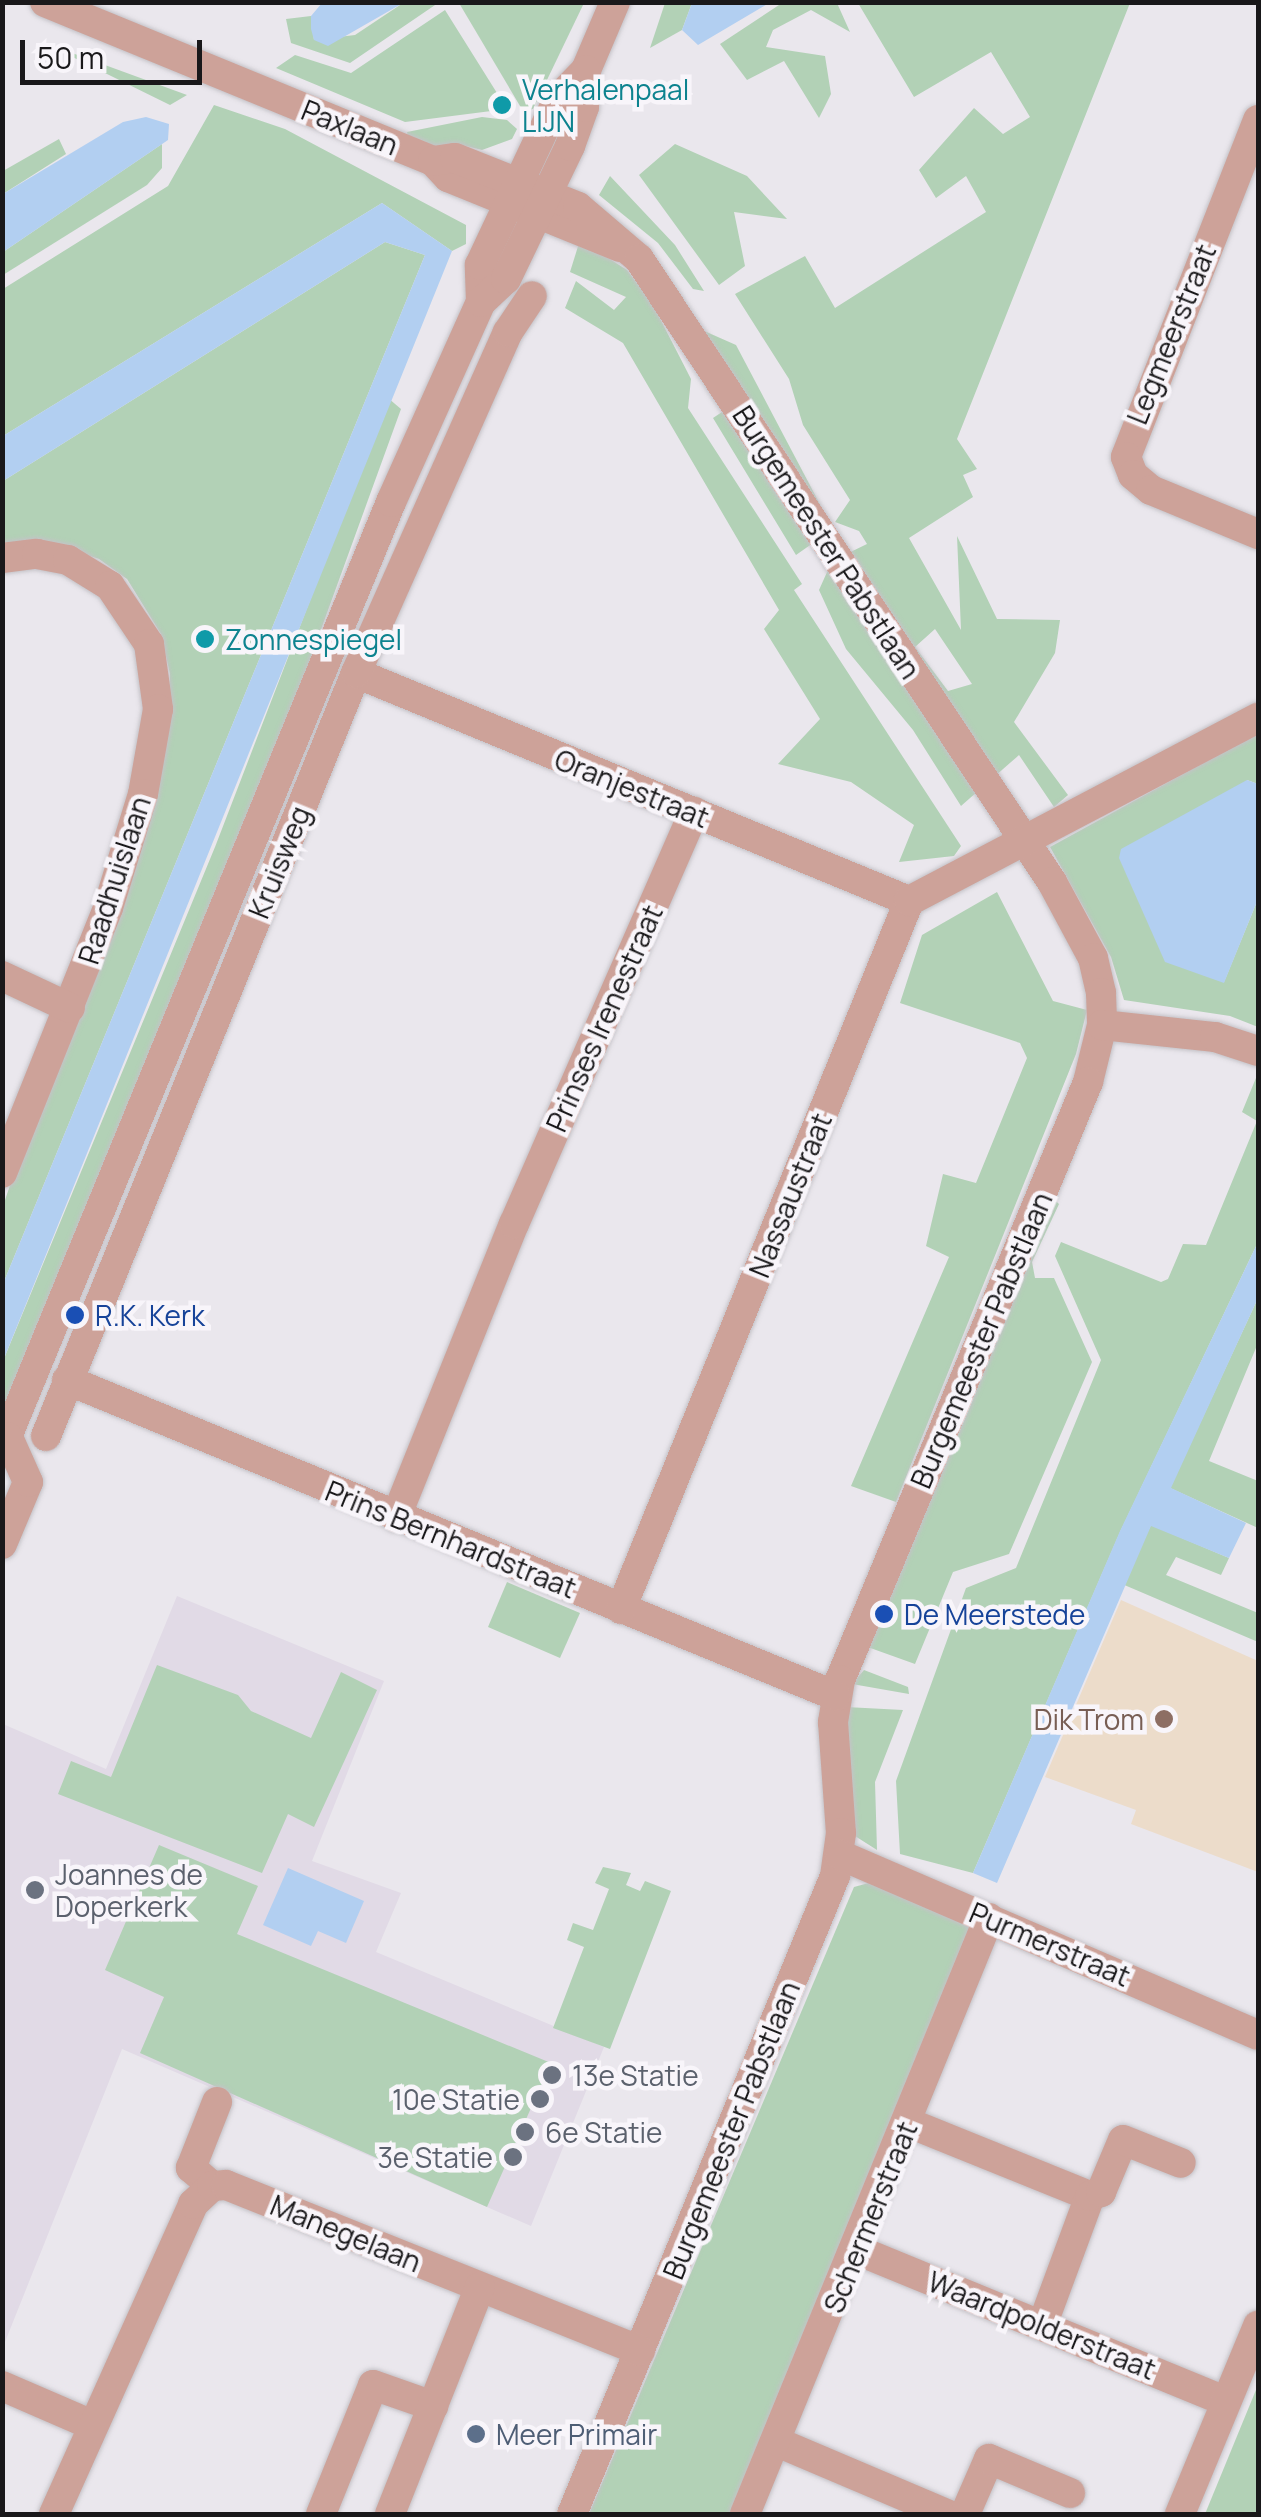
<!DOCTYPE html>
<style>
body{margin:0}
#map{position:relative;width:1261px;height:2517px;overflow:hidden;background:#eae7ed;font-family:Manrope,sans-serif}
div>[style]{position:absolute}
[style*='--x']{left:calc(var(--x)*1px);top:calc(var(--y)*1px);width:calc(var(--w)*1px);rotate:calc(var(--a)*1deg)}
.built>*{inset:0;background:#e1dae6}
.education>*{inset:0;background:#ecdcca}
.green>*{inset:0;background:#b2d1b6}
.water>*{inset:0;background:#b2cff1}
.roads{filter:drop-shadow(0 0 2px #c4c2c7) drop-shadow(0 0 2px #c4c2c7)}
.minor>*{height:30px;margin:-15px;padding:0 15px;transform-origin:15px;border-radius:15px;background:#cda299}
.dots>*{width:28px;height:28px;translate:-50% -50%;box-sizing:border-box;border:5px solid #f8f5fa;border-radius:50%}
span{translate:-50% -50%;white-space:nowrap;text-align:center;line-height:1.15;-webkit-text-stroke:9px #f8f5fa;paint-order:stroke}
.culture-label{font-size:28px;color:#0d838f}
.left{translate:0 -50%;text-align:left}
.street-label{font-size:28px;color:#19181a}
.transit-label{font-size:28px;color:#164399}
.education-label{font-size:28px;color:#785e54}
.right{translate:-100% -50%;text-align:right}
.worship-label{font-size:28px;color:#5b616d}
.service-label{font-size:28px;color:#4e5e75}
.frame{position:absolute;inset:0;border:5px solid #19181a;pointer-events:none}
.scale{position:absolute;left:20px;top:40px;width:182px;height:45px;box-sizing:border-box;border:5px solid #19181a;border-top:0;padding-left:12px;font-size:30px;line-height:35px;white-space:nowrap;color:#19181a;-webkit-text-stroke:8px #f8f5fa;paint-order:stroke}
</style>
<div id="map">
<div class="built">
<div style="clip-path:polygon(177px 1596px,384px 1681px,312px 1861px,401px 1893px,376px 1952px,604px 2047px,531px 2226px,122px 2049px,3px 2347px,3px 1724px,106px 1769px)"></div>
</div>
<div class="education">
<div style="clip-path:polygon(1121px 1600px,1258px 1661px,1258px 1872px,1131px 1824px,1136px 1810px,1045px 1777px)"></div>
</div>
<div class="green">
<div style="clip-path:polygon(403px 3px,438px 3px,350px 63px,291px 43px,286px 19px,311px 16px,314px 40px,355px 35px)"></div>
<div style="clip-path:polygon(459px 3px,584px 3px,533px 109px,523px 111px)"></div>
<div style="clip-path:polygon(665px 3px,692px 3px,682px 30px,650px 48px)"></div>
<div style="clip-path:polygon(782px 3px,837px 3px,850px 32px,811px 10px,773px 30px,766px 47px,825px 56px,831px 94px,819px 118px,784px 61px,747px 80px,720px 44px)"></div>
<div style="clip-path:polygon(evenodd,858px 3px,1130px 3px,957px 439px,977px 469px,963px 475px,973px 497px,909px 538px,961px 630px,957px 536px,997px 619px,1060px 620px,1055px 653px,1014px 722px,1068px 795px,1054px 807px,1019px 755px,961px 806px,913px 730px,846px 649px,819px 590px,832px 561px,867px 544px,859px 531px,835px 522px,850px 500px,803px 425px,789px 379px,735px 294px,805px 256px,835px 308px,986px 212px,966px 176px,936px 198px,919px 170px,974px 108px,1003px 134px,1030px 117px,991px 52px,914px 97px,858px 3px,935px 629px,972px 684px,948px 691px,915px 647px,935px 629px)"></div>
<div style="clip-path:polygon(445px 10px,507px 109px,405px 122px,276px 68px,295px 55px,351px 73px)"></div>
<div style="clip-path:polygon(42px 42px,187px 95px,170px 105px)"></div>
<div style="clip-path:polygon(214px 105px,285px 129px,466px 225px,466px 244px,452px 251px,382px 203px,3px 436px,3px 289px,168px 186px)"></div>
<div style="clip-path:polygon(482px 117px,507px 120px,517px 129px,512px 139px,482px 150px,458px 144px,428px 151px,409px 142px,407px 132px)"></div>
<div style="clip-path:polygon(59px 139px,66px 154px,3px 194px,3px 171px)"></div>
<div style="clip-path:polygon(162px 144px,162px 168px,147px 185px,3px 275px,3px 252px)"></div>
<div style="clip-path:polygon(675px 144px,747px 176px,787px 219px,734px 212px,745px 266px,719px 285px,639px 175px)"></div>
<div style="clip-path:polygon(610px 176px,675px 245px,704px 291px,693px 289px,658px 243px,599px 195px)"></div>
<div style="clip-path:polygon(580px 240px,627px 270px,652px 303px,691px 379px,688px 408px,802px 584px,794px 590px,961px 846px,954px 856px,899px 862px,914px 825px,851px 782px,778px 764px,820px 719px,764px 629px,779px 610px,623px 343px,565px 308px,576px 281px,614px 310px,626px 297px,570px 272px)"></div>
<div style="clip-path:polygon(385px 242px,425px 255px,3px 1284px,3px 1206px,169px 714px,170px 674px,161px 634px,127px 579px,99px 559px,52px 543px,3px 544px,3px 481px)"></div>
<div style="clip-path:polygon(702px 330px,736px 345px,833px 529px,796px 555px,713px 418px,722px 412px,752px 439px)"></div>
<div style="clip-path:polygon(388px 398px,401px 409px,302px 682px,3px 1415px,3px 1361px,215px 847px)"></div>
<div style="clip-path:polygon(1258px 733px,1258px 784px,1247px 780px,1224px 982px,1258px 899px,1258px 1027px,1230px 1016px,1124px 1000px,1111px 957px,1050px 847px)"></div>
<div style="clip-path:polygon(997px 892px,1053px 1001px,1087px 1010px,1076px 1054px,896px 1502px,851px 1486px,949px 1257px,926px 1246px,943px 1174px,976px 1183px,1027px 1058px,1020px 1043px,900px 1003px,922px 935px)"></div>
<div style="clip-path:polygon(1258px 1073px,1258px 1242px,1120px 1532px,973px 1873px,900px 1854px,896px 1781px,966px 1588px,1016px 1568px,1101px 1360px,1055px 1256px,1061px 1242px,1161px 1282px,1168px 1279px,1183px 1244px,1206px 1245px,1257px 1121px,1242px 1112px)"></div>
<div style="clip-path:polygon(1049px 1195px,1059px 1204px,1032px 1262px,1035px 1278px,1054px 1278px,1092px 1362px,1009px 1554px,953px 1572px,915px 1664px,862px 1645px)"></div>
<div style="clip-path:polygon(1258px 1298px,1258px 1343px,1209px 1461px,1258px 1481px,1258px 1528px,1170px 1488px)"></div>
<div style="clip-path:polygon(1151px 1525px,1229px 1558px,1221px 1575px,1176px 1557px,1166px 1575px,1258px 1613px,1258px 1642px,1122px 1584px)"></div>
<div style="clip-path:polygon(507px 1582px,580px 1613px,560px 1658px,488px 1627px)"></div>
<div style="clip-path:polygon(157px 1665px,238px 1695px,251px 1711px,311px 1738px,341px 1672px,377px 1690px,314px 1827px,288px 1814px,262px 1873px,58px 1794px,71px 1761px,111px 1777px)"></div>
<div style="clip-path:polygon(864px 1670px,908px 1687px,909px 1694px,852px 1684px)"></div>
<div style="clip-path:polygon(846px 1707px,903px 1710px,875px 1782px,877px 1850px,855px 1836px)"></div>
<div style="clip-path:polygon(159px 1845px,258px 1886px,237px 1934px,551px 2063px,487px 2207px,140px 2053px,164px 1997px,105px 1970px)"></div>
<div style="clip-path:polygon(603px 1867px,631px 1873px,626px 1885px,640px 1891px,645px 1881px,671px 1891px,610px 2049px,553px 2028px,584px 1947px,567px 1940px,573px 1923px,593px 1930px,609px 1889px,595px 1883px)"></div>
<div style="clip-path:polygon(876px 1881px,978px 1925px,734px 2514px,589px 2514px,854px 1887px)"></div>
<div style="clip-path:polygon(1258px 2385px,1258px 2514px,1205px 2514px)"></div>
</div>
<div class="water">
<div style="clip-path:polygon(322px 3px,322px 2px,403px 3px,328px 46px,314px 40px,311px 29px,311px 16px)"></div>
<div style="clip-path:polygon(692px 3px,692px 2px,769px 3px,698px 45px,682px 30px)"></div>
<div style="clip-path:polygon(146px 117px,169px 124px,168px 140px,3px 252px,3px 194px,123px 122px)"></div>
<div style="clip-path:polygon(382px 203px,452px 251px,3px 1361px,3px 1284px,425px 255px,385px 242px,3px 481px,3px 436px)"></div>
<div style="clip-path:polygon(1247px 780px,1258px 784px,1258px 899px,1224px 983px,1165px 962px,1119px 858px,1121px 849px)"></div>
<div style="clip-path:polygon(1258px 1242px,1258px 1298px,1171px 1488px,1246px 1523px,1229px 1558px,1151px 1526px,997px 1883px,973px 1873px,1120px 1531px)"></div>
<div style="clip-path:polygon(288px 1868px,364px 1901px,346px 1943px,318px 1931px,311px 1946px,263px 1925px)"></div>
</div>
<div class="roads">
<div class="minor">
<div style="--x:45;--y:2;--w:419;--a:22.3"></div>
<div style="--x:433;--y:161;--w:22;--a:47"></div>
<div style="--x:448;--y:177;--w:186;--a:22.1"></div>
<div style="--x:1258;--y:120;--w:362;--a:111.4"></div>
<div style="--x:1126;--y:457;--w:19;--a:69"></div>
<div style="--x:1133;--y:475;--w:23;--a:40"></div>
<div style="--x:1151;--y:490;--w:116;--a:22.4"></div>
<div style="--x:433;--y:161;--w:22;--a:-8"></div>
<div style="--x:455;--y:158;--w:132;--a:21.7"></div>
<div style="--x:578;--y:207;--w:80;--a:40.4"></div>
<div style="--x:639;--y:259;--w:747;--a:56.46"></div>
<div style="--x:1052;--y:882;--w:86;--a:61.7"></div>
<div style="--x:1093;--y:958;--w:36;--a:77"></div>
<div style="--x:1101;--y:993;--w:32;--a:88"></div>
<div style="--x:1102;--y:1025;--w:59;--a:103.8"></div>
<div style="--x:1088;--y:1082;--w:647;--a:112.52"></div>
<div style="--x:840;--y:1680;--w:43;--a:99.5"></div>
<div style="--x:833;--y:1722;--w:111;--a:85.9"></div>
<div style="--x:841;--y:1833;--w:43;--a:97.9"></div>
<div style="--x:835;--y:1876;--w:690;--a:112.4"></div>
<div style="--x:481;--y:302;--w:37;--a:-92"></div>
<div style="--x:480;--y:265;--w:183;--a:-64.8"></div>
<div style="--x:558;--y:99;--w:40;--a:-46"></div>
<div style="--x:586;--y:70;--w:74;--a:-66.9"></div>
<div style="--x:2;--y:558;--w:35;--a:-7"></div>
<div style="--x:37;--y:554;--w:32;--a:11"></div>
<div style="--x:68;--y:560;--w:49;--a:31.8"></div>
<div style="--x:110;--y:586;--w:70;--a:56.1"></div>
<div style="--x:149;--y:644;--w:66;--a:82.1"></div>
<div style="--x:158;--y:709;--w:86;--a:100"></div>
<div style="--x:143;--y:794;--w:119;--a:107.1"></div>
<div style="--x:108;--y:908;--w:285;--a:111.8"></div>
<div style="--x:356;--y:673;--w:598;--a:22.41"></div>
<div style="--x:2;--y:976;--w:75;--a:25.2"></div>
<div style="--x:1102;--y:1025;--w:114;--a:6.1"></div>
<div style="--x:1215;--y:1037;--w:45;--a:18"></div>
<div style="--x:67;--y:1380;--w:831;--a:22.34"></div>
<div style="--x:46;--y:1436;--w:824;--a:-67.89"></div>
<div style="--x:356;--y:673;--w:373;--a:-66"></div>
<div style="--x:508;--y:332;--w:43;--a:-56.3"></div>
<div style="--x:2;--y:1449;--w:1024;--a:-67.67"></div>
<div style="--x:391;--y:502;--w:219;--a:-65.8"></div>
<div style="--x:481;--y:302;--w:34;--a:-43"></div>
<div style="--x:506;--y:279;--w:148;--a:-64.3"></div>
<div style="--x:570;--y:146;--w:41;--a:-70.3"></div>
<div style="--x:584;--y:107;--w:37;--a:-87"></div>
<div style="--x:396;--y:1517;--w:316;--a:-68.1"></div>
<div style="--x:514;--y:1224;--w:450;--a:-66.4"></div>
<div style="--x:2;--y:1544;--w:67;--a:-67.2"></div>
<div style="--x:28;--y:1482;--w:49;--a:-114"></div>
<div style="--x:621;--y:1609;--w:764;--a:-67.86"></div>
<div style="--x:909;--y:901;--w:394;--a:-27.7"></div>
<div style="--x:840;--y:1855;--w:455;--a:23.3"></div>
<div style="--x:909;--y:2123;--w:195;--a:22"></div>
<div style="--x:1090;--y:2196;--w:135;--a:110.3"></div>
<div style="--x:212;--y:2186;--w:28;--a:-139"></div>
<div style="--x:191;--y:2168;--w:71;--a:-68.5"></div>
<div style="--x:1090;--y:2196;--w:12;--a:-20"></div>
<div style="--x:1101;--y:2192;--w:56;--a:-67.1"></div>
<div style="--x:1123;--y:2140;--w:62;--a:21.6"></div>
<div style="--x:857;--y:2250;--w:398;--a:22.3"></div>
<div style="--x:2;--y:2386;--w:96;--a:23.4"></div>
<div style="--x:777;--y:2442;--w:185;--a:23"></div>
<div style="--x:54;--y:2514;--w:340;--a:-65.8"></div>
<div style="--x:193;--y:2204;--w:26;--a:-43"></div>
<div style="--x:212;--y:2186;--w:14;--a:-4"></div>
<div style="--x:226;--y:2185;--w:446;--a:21.8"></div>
<div style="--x:321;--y:2514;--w:139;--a:-68"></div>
<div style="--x:373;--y:2385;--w:64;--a:19.3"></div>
<div style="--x:390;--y:2514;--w:244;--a:-68.4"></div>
<div style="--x:745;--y:2514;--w:644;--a:-67.74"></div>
<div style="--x:965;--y:2514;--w:60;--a:-66.4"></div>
<div style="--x:989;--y:2459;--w:88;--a:22.8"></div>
<div style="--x:1180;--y:2514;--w:204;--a:-67.5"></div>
</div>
</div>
<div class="dots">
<div style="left:502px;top:105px;background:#0f9aa8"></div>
<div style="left:205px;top:639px;background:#0f9aa8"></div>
<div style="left:75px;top:1315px;background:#1a4fb4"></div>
<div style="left:884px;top:1614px;background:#1a4fb4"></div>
<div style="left:1164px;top:1719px;background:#8d6e63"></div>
<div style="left:35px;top:1890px;background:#6b7280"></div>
<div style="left:552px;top:2075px;background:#6b7280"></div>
<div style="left:540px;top:2099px;background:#6b7280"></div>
<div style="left:525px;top:2132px;background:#6b7280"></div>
<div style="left:513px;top:2157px;background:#6b7280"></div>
<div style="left:476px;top:2434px;background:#5c6f8a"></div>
</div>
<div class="culture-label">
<span class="left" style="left:522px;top:105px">Verhalenpaal<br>LIJN</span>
<span class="left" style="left:225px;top:639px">Zonnespiegel</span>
</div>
<div class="street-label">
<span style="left:350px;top:127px;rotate:22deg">Paxlaan</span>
<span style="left:1171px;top:334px;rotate:-68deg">Legmeerstraat</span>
<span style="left:827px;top:542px;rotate:57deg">Burgemeester Pabstlaan</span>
<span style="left:632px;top:788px;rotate:22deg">Oranjestraat</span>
<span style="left:279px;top:862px;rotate:-68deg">Kruisweg</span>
<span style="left:114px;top:880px;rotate:-72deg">Raadhuislaan</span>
<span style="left:604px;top:1018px;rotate:-66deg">Prinses Irenestraat</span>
<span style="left:790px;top:1195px;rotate:-68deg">Nassaustraat</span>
<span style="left:981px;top:1340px;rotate:-67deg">Burgemeester Pabstlaan</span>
<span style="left:451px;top:1539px;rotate:22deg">Prins Bernhardstraat</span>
<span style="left:1050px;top:1944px;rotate:23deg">Purmerstraat</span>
<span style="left:731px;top:2130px;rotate:-68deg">Burgemeester Pabstlaan</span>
<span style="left:870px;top:2217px;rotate:-68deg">Schermerstraat</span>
<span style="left:346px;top:2233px;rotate:22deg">Manegelaan</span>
<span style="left:1042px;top:2325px;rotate:22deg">Waardpolderstraat</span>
</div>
<div class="transit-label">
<span class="left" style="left:95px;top:1315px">R.K. Kerk</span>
<span class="left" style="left:904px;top:1614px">De Meerstede</span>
</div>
<div class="education-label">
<span class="right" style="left:1144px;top:1719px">Dik Trom</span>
</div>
<div class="worship-label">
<span class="left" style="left:55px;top:1890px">Joannes de<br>Doperkerk</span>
<span class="left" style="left:572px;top:2075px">13e Statie</span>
<span class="right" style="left:520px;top:2099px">10e Statie</span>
<span class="left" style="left:545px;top:2132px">6e Statie</span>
<span class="right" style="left:493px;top:2157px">3e Statie</span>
</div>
<div class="service-label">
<span class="left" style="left:496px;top:2434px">Meer Primair</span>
</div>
<div class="frame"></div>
<div class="scale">50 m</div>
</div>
